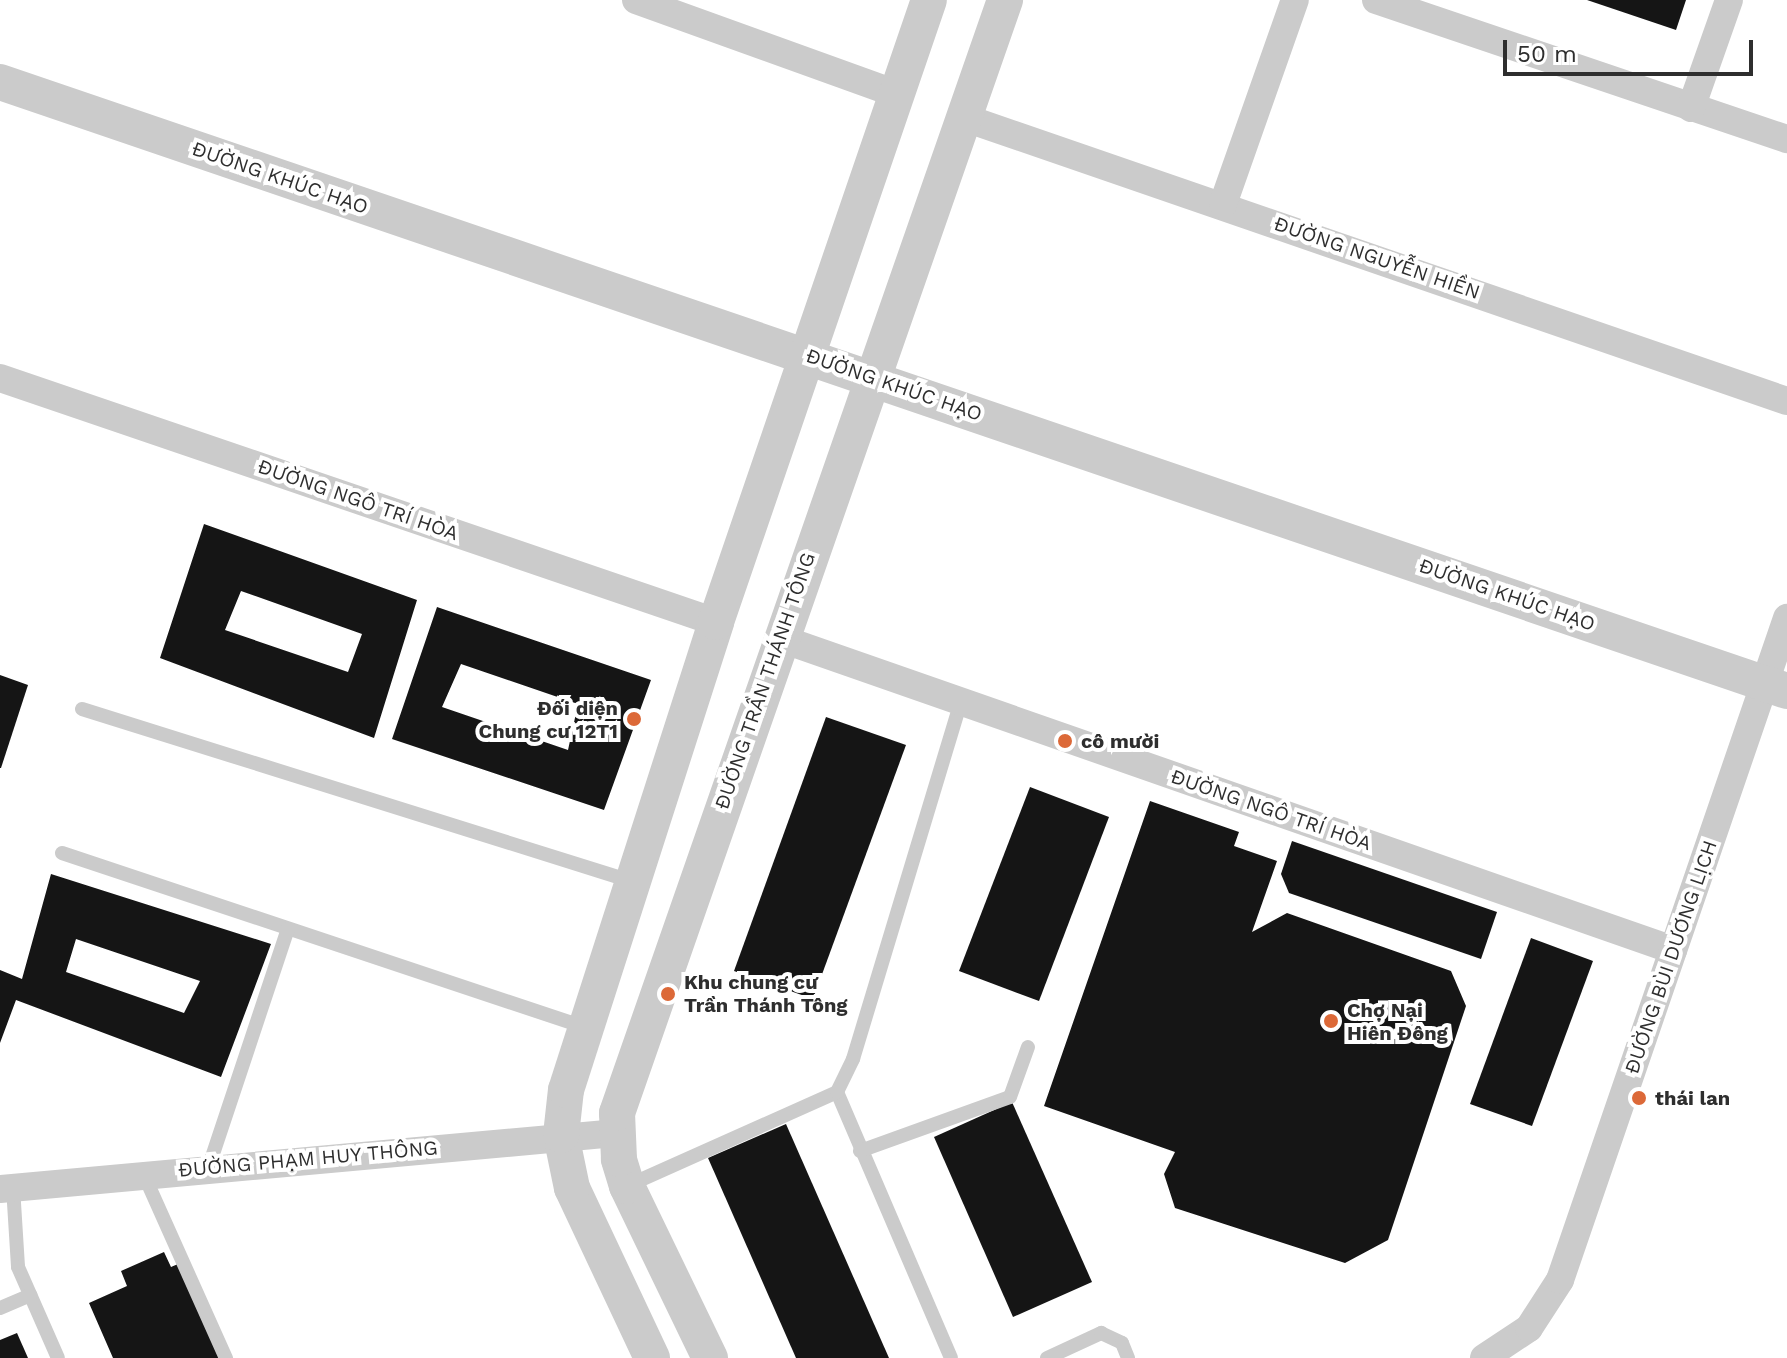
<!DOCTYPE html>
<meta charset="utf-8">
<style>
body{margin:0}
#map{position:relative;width:1787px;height:1358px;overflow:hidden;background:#fff;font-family:"Work Sans",sans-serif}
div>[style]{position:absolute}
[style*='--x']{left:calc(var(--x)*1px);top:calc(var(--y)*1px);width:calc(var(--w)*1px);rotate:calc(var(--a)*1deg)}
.building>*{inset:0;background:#151515}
.service>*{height:14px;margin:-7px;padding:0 7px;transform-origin:7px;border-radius:7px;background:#cbcbcb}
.minor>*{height:28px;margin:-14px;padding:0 14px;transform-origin:14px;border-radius:14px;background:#cbcbcb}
.tertiary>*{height:36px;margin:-18px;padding:0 18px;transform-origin:18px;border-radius:18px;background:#cbcbcb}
.dots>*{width:22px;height:22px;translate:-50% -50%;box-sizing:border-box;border:4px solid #fff;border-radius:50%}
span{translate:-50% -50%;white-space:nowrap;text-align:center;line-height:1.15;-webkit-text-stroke:8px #fff;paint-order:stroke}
.street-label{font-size:20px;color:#2e2e2e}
.poi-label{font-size:20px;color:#2e2e2e;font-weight:700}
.right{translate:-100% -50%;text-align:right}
.left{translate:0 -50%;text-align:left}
.scale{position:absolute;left:1503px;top:40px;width:250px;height:36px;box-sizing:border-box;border:4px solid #2e2e2e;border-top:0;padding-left:10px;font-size:24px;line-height:28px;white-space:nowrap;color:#2e2e2e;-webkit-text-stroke:6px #fff;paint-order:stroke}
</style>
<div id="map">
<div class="building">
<div style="clip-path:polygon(1587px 0,1686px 0,1676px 30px)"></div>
<div style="clip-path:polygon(evenodd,204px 524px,417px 600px,374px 738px,160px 658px,204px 524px,241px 591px,362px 634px,348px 672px,225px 630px,241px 591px)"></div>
<div style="clip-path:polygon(evenodd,437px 607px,651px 680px,604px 810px,392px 739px,437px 607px,461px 664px,578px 704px,568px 750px,442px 707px,461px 664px)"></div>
<div style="clip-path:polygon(0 675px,28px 685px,1px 768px,0 768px)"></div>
<div style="clip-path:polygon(826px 717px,906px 745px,813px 999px,734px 971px)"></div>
<div style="clip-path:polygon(1030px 787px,1109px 817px,1039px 1001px,959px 971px)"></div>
<div style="clip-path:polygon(1150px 801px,1239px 832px,1234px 846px,1277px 861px,1252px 932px,1287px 913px,1451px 971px,1466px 1006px,1388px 1240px,1345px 1263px,1175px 1208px,1164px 1174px,1175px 1152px,1044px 1106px)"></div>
<div style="clip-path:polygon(1292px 841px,1497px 912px,1481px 959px,1289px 893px,1281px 874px)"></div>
<div style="clip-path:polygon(evenodd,51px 874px,271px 944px,221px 1077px,16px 1000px,0 1043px,0 970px,22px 979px,51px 874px,76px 939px,200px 981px,184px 1013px,66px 972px,76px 939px)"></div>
<div style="clip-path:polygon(1531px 938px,1593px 961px,1532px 1126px,1470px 1104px)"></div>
<div style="clip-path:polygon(1012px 1102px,1092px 1282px,1013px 1317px,934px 1137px)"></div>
<div style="clip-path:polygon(786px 1124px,889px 1358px,796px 1358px,708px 1158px)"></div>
<div style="clip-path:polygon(164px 1252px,171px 1267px,178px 1264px,219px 1358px,113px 1358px,89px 1303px,127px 1286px,121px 1271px)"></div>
<div style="clip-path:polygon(17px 1333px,28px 1358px,0 1358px,0 1340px)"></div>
</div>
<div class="service">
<div style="--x:82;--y:709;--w:575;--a:17.4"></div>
<div style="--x:62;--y:853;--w:550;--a:18.43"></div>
<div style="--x:837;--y:1092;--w:289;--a:66.8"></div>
<div style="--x:860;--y:1151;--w:159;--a:-19.8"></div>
<div style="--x:1010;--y:1097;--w:53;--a:-70.2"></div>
<div style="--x:208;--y:1169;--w:253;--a:-71.6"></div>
<div style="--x:144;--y:1175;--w:201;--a:65.9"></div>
<div style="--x:627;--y:1186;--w:230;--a:-24.1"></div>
<div style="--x:837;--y:1092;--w:37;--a:-64"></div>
<div style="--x:853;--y:1059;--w:373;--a:-73.2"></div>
<div style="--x:13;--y:1187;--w:80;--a:86.4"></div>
<div style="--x:18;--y:1267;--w:99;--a:66.3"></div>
<div style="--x:0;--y:1308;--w:33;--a:-23"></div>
<div style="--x:1047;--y:1358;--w:60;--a:-24.8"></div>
<div style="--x:1101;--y:1333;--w:23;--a:25"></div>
<div style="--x:1122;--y:1343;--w:16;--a:68"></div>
</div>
<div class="minor">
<div style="--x:636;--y:0;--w:277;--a:19.8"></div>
<div style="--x:1376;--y:0;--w:434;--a:18.7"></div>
<div style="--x:1691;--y:108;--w:114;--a:-70.6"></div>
<div style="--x:965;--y:118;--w:869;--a:19"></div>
<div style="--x:1223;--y:204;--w:216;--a:-70.6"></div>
<div style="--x:0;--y:378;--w:756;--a:18.82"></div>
<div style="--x:779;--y:638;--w:947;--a:19.24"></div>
<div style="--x:0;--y:1189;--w:620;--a:-5.19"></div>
<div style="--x:1484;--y:1358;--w:54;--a:-33.7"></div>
<div style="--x:1529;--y:1328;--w:57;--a:-57.1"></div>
<div style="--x:1560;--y:1280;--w:700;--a:-71.07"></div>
</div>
<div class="tertiary">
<div style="--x:0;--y:82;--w:1888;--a:18.82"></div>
<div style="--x:652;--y:1358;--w:188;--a:-115.2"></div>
<div style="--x:572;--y:1188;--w:54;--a:-101.7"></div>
<div style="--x:561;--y:1135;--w:45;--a:-83.7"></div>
<div style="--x:566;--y:1090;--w:491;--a:-72.2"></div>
<div style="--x:716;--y:622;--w:657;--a:-71.1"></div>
<div style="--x:710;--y:1358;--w:191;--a:-115.8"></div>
<div style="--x:627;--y:1186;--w:28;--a:-107"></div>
<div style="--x:619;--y:1159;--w:46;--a:-92.5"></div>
<div style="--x:617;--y:1113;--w:1179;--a:-70.78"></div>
</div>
<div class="dots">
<div style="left:634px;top:719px;background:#dc6938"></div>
<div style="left:1065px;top:741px;background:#dc6938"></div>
<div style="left:668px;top:994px;background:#dc6938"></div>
<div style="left:1331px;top:1021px;background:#dc6938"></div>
<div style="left:1639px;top:1098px;background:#dc6938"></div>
</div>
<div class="street-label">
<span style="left:280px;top:178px;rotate:19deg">ĐƯỜNG KHÚC HẠO</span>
<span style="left:1377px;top:258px;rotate:19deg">ĐƯỜNG NGUYỄN HIỀN</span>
<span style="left:894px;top:385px;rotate:19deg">ĐƯỜNG KHÚC HẠO</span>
<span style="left:358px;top:500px;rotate:19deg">ĐƯỜNG NGÔ TRÍ HÒA</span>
<span style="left:1507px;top:595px;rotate:19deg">ĐƯỜNG KHÚC HẠO</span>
<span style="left:765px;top:681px;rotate:-71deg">ĐƯỜNG TRẦN THÁNH TÔNG</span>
<span style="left:1271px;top:810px;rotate:19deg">ĐƯỜNG NGÔ TRÍ HÒA</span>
<span style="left:1671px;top:957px;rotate:-71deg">ĐƯỜNG BÙI DƯƠNG LỊCH</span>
<span style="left:308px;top:1159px;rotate:-5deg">ĐƯỜNG PHẠM HUY THÔNG</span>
</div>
<div class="poi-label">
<span class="right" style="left:618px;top:720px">Đối diện<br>Chung cư 12T1</span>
<span class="left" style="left:1081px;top:741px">cô mười</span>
<span class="left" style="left:684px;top:994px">Khu chung cư<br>Trần Thánh Tông</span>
<span class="left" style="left:1347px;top:1022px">Chợ Nại<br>Hiên Đông</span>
<span class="left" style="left:1655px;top:1098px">thái lan</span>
</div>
<div class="scale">50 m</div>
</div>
